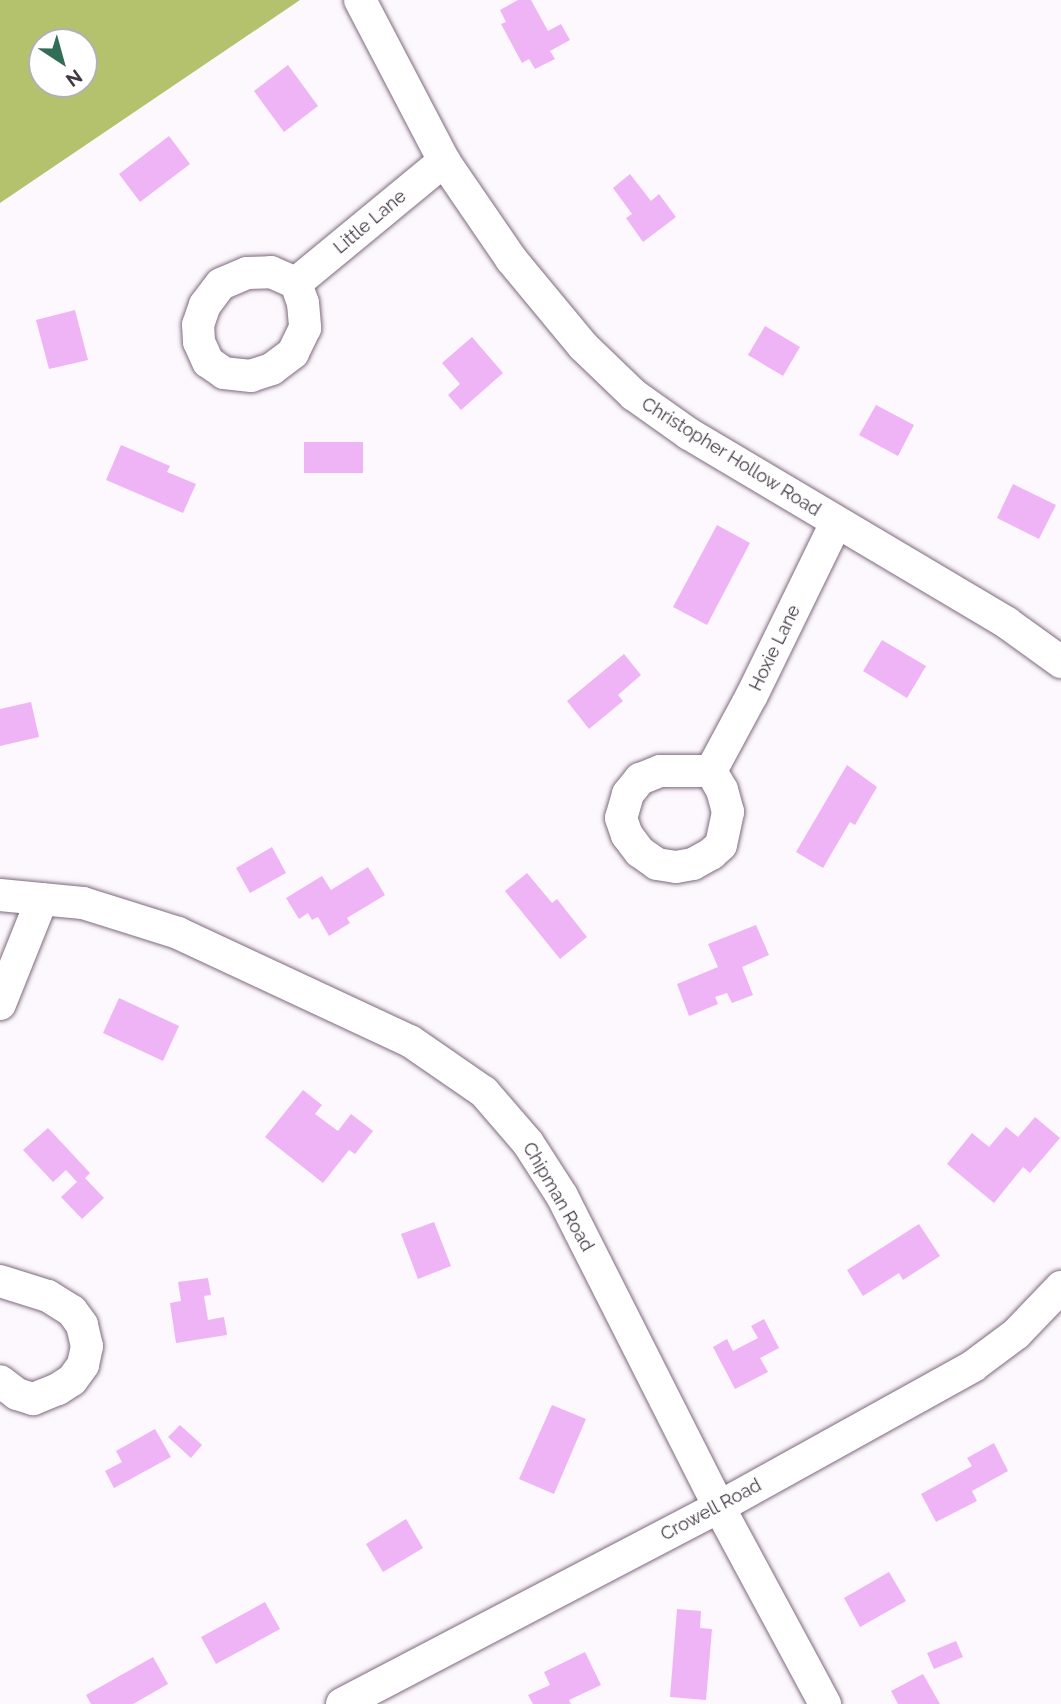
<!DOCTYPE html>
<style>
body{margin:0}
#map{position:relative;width:1061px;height:1704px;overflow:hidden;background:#fdf8fd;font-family:Raleway,sans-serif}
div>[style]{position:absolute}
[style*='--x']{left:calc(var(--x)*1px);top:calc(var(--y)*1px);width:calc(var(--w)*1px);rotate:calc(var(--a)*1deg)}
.forest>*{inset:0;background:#b5c26d}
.building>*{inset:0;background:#efb4f6}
.roads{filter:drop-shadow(0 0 2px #7e6a7f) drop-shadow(0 0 2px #7e6a7f)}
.minor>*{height:32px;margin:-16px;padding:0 16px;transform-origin:16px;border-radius:16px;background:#fff}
span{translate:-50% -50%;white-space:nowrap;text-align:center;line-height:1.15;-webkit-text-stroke:5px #fff;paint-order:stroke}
.street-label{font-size:18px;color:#413841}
.north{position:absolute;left:28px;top:28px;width:70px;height:70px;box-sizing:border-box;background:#fff;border:2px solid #b3afb3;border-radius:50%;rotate:144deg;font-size:19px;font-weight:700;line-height:28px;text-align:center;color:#413841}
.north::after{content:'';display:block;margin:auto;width:24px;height:32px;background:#326d58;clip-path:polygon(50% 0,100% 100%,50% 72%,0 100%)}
</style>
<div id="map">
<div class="forest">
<div style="clip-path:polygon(evenodd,0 0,300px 0,0 203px,0 0,84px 42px,84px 84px,42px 84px,42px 42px,84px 42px)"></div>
</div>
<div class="building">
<div style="clip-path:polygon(518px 0,531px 0,548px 31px,561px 24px,570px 40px,550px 51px,555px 59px,535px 69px,529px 59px,522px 63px,501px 24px,506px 22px,500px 10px)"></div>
<div style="clip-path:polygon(288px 65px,318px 106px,284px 132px,254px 91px)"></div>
<div style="clip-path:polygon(169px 136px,190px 164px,140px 202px,119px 174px)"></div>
<div style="clip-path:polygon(630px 174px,651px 201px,659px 194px,676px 217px,643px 242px,626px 218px,632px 214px,613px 188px)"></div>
<div style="clip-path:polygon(75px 310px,88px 360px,49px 369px,36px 320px)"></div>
<div style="clip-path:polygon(765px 326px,800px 347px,783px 376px,748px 355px)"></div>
<div style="clip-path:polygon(472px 337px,503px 373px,461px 410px,448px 395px,460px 384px,442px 363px)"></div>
<div style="clip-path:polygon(876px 405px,914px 425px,898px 456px,859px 435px)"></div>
<div style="clip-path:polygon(304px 442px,363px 442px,363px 473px,304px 473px)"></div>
<div style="clip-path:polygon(121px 445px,170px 466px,167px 472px,196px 484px,183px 513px,106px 480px)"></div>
<div style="clip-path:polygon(1013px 484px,1056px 505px,1039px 539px,997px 518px)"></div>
<div style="clip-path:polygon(717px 525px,750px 543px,707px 625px,673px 607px)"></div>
<div style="clip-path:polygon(882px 640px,926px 666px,907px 698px,863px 671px)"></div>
<div style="clip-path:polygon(624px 654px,641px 675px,618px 695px,623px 701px,589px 729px,567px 701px)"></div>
<div style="clip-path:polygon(31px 702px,39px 737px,0 746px,0 709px)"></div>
<div style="clip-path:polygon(847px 765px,877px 787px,855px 825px,850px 822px,823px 868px,796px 852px)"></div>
<div style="clip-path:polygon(272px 847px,286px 873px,250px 893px,236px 868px)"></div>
<div style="clip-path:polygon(368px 867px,385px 895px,347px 918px,350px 923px,329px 936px,318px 917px,312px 920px,308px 913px,299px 919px,286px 898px,322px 876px,331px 890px)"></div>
<div style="clip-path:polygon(527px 873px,552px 903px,557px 899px,587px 937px,560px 959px,505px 891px)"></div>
<div style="clip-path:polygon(756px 925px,769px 955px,742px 967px,753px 995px,732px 1003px,727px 993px,715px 997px,718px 1004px,689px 1016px,677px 984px,718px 967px,708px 944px)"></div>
<div style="clip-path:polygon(119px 998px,179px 1026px,163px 1061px,103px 1033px)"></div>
<div style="clip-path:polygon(303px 1090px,322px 1105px,315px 1114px,338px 1131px,351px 1114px,373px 1131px,355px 1154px,349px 1150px,323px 1183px,265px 1137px)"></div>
<div style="clip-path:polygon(1035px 1117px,1060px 1138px,1030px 1173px,1023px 1167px,994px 1203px,947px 1164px,972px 1133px,989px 1147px,1006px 1127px,1018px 1137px)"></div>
<div style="clip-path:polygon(48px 1128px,90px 1173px,85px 1178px,104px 1198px,82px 1219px,61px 1197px,77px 1182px,66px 1170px,53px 1182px,23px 1150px)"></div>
<div style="clip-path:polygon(434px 1222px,451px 1266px,418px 1279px,401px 1234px)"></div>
<div style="clip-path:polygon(919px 1224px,940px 1256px,903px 1280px,899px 1273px,863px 1296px,847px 1270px)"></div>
<div style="clip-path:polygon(208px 1278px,211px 1295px,204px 1296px,208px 1320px,224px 1317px,227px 1335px,176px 1343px,170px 1303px,181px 1301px,178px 1282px)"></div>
<div style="clip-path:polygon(764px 1319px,779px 1348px,760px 1358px,768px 1372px,735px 1389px,713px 1347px,727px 1339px,733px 1351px,758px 1338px,751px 1326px)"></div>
<div style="clip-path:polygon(552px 1405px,586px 1419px,554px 1494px,519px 1479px)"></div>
<div style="clip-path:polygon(180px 1425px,202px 1445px,191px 1458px,168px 1437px)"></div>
<div style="clip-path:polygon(155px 1429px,171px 1457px,114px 1488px,105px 1471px,122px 1462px,116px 1451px)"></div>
<div style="clip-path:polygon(994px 1443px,1008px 1471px,972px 1491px,977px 1501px,936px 1522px,921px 1494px,972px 1466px,967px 1458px)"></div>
<div style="clip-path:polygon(406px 1519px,423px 1548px,383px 1572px,366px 1544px)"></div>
<div style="clip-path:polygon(889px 1572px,906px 1601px,860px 1627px,844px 1598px)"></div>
<div style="clip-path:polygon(265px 1602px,280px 1629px,216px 1664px,201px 1637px)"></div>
<div style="clip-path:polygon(677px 1609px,701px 1611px,700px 1628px,712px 1629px,706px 1700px,670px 1697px)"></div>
<div style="clip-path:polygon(956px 1641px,963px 1657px,934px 1669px,927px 1653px)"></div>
<div style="clip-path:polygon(585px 1652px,601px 1685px,569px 1700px,571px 1704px,533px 1704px,528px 1695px,550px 1685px,544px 1672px)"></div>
<div style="clip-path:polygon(153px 1657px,168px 1684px,133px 1704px,91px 1704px,86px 1695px)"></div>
<div style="clip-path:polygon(923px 1674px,940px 1704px,898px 1704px,891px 1691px)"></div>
</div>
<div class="roads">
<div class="minor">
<div style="--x:360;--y:0;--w:182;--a:62.4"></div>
<div style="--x:444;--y:161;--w:119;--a:55.6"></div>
<div style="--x:511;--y:259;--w:113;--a:50.4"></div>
<div style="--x:583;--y:346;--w:71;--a:43.9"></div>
<div style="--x:634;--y:395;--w:67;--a:35.3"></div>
<div style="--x:689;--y:434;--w:370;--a:30.7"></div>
<div style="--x:1007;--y:623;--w:67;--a:35.8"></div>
<div style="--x:271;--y:272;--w:27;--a:24"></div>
<div style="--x:296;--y:283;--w:21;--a:71"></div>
<div style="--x:303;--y:303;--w:25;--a:85"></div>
<div style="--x:305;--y:328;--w:28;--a:116"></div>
<div style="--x:293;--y:353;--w:26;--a:143"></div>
<div style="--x:272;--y:369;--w:22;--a:162"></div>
<div style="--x:251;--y:376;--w:27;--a:-174"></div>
<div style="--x:224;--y:373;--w:19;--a:-145"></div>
<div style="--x:208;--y:362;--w:22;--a:-114"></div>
<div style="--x:199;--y:342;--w:17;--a:-93"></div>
<div style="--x:198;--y:325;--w:21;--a:-71"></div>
<div style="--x:205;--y:305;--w:26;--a:-53"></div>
<div style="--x:221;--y:284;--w:28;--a:-23"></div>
<div style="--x:247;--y:273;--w:24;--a:-2"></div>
<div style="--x:296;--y:283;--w:192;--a:-39.5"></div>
<div style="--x:711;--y:771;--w:51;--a:180"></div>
<div style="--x:660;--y:771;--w:22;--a:158"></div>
<div style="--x:640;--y:779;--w:19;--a:129"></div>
<div style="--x:628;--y:794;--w:25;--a:106"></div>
<div style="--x:621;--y:818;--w:18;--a:71"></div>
<div style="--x:627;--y:835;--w:21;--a:53"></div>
<div style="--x:640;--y:852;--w:21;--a:35"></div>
<div style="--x:657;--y:864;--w:19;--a:9"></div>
<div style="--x:676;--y:867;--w:17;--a:-10"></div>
<div style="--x:693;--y:864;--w:21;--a:-29"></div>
<div style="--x:711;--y:854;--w:13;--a:-42"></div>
<div style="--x:721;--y:845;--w:34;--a:-78"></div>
<div style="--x:728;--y:812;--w:23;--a:-105"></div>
<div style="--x:722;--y:790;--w:22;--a:-120"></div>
<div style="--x:711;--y:771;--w:86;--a:-61.7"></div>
<div style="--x:752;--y:695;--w:191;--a:-64"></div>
<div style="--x:0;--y:895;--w:83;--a:5.5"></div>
<div style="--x:83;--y:903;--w:100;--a:17.5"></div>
<div style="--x:178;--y:933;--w:256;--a:25"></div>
<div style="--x:410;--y:1041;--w:90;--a:34.6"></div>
<div style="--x:484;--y:1092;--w:67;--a:49.2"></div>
<div style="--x:528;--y:1143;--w:63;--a:57.3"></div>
<div style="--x:562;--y:1196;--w:348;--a:63.2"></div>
<div style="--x:719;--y:1507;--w:224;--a:61.7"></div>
<div style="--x:0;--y:1004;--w:113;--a:-68.2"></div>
<div style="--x:0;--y:1281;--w:50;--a:17.4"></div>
<div style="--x:48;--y:1296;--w:28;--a:32"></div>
<div style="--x:72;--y:1311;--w:17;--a:54"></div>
<div style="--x:82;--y:1325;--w:22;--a:77"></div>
<div style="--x:87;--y:1346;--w:19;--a:102"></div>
<div style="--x:83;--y:1365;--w:19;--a:126"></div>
<div style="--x:72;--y:1380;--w:17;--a:147"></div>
<div style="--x:58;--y:1389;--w:27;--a:158"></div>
<div style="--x:33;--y:1399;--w:17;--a:-163"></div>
<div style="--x:17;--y:1394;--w:21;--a:-143"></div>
<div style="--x:342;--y:1704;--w:425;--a:-27.6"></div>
<div style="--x:719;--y:1507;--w:291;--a:-29"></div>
<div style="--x:973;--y:1366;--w:54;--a:-36.7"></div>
<div style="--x:1016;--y:1334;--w:65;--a:-46.2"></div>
</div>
</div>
<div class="street-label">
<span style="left:370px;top:222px;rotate:-40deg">Little Lane</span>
<span style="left:731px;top:457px;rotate:32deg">Christopher Hollow Road</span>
<span style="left:775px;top:648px;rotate:-64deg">Hoxie Lane</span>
<span style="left:558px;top:1197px;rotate:60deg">Chipman Road</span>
<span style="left:711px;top:1510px;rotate:-28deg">Crowell Road</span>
</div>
<div class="north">N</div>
</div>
